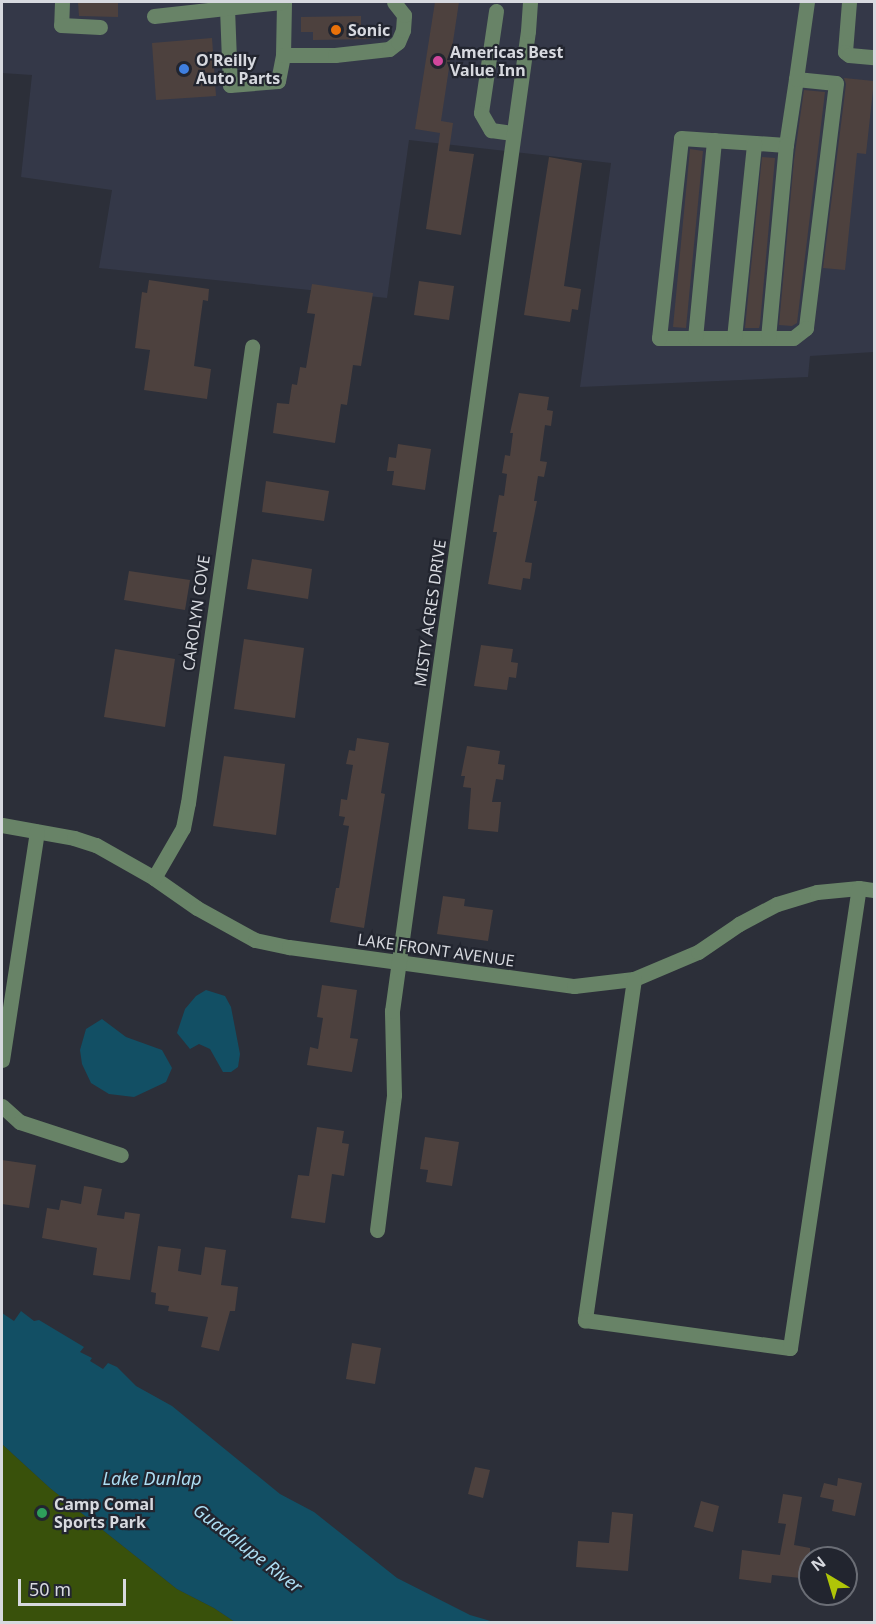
<!DOCTYPE html>
<style>
body{margin:0}
#map{position:relative;width:876px;height:1624px;overflow:hidden;background:#2c2f39;font-family:"Noto Sans",sans-serif}
div>[style]{position:absolute}
[style*='--x']{left:calc(var(--x)*1px);top:calc(var(--y)*1px);width:calc(var(--w)*1px);rotate:calc(var(--a)*1deg)}
.built>*{inset:0;background:#343848}
.green>*{inset:0;background:#39510b}
.water>*{inset:0;background:#124f64}
.building>*{inset:0;background:#4d413e}
.minor>*{height:15px;margin:-7.5px;padding:0 7.5px;transform-origin:7.5px;border-radius:7.5px;background:#688367}
.dots>*{width:16px;height:16px;translate:-50% -50%;box-sizing:border-box;border:3px solid #22252f;border-radius:50%}
span{translate:-50% -50%;white-space:nowrap;text-align:center;line-height:1.15;-webkit-text-stroke:4.5px #22252f;paint-order:stroke}
.poi-label{font-size:16px;color:#d7d9df;font-weight:700}
.left{translate:0 -50%;text-align:left}
.street-label{font-size:16px;color:#d7d9df}
.water-label{font-size:18px;color:#acddf2;font-style:italic}
.frame{position:absolute;inset:0;border:3px solid #d7d9df;pointer-events:none}
.north{position:absolute;left:798px;top:1546px;width:60px;height:60px;box-sizing:border-box;background:#22252f;border:2px solid #6a6d75;border-radius:50%;rotate:322deg;font-size:16px;font-weight:700;line-height:24px;text-align:center;color:#d7d9df}
.north::after{content:'';display:block;margin:auto;width:21px;height:27px;background:#afc508;clip-path:polygon(50% 0,100% 100%,50% 72%,0 100%)}
.scale{position:absolute;left:18px;top:1579px;width:108px;height:27px;box-sizing:border-box;border:3px solid #d7d9df;border-top:0;padding-left:8px;font-size:18px;line-height:21px;white-space:nowrap;color:#d7d9df;-webkit-text-stroke:4px #22252f;paint-order:stroke}
</style>
<div id="map">
<div class="built">
<div style="clip-path:polygon(2px 2px,874px 2px,874px 352px,810px 356px,808px 377px,580px 387px,611px 163px,409px 140px,387px 298px,99px 268px,112px 190px,21px 177px,32px 75px,2px 73px)"></div>
</div>
<div class="green">
<div style="clip-path:polygon(2px 1444px,50px 1488px,177px 1589px,214px 1608px,235px 1622px,2px 1622px)"></div>
</div>
<div class="water">
<div style="clip-path:polygon(206px 990px,225px 996px,231px 1007px,240px 1054px,238px 1067px,231px 1072px,223px 1072px,210px 1049px,199px 1044px,190px 1049px,177px 1033px,185px 1009px,196px 996px)"></div>
<div style="clip-path:polygon(102px 1019px,126px 1037px,162px 1050px,172px 1068px,166px 1082px,134px 1097px,109px 1094px,91px 1083px,82px 1064px,80px 1050px,86px 1029px)"></div>
<div style="clip-path:polygon(21px 1311px,34px 1321px,39px 1320px,84px 1347px,80px 1352px,92px 1358px,90px 1361px,103px 1369px,108px 1363px,117px 1367px,136px 1386px,172px 1406px,280px 1494px,314px 1512px,397px 1578px,470px 1615px,494px 1622px,235px 1622px,214px 1608px,177px 1589px,50px 1488px,2px 1444px,2px 1313px,14px 1321px)"></div>
</div>
<div class="building">
<div style="clip-path:polygon(78px 2px,118px 2px,118px 17px,79px 16px)"></div>
<div style="clip-path:polygon(435px 2px,459px 2px,441px 121px,453px 123px,449px 151px,474px 154px,461px 235px,426px 229px,440px 133px,415px 129px)"></div>
<div style="clip-path:polygon(361px 16px,361px 28px,371px 28px,371px 39px,313px 40px,313px 32px,301px 32px,301px 17px)"></div>
<div style="clip-path:polygon(212px 38px,216px 96px,156px 100px,152px 43px)"></div>
<div style="clip-path:polygon(844px 78px,874px 81px,866px 154px,857px 153px,845px 270px,823px 268px,846px 84px)"></div>
<div style="clip-path:polygon(804px 90px,825px 92px,797px 323px,792px 326px,779px 325px,794px 160px)"></div>
<div style="clip-path:polygon(690px 149px,703px 151px,686px 328px,673px 327px)"></div>
<div style="clip-path:polygon(549px 157px,582px 163px,564px 286px,581px 289px,578px 310px,572px 309px,570px 322px,524px 315px)"></div>
<div style="clip-path:polygon(762px 157px,775px 158px,760px 324px,759px 328px,745px 328px)"></div>
<div style="clip-path:polygon(149px 280px,209px 289px,208px 301px,203px 300px,194px 366px,211px 369px,207px 399px,144px 390px,150px 350px,135px 348px,142px 292px,147px 293px)"></div>
<div style="clip-path:polygon(419px 281px,454px 286px,449px 320px,414px 315px)"></div>
<div style="clip-path:polygon(312px 284px,373px 293px,361px 366px,353px 365px,347px 405px,341px 404px,335px 443px,273px 433px,277px 403px,289px 404px,292px 384px,297px 385px,300px 367px,306px 368px,315px 314px,307px 313px)"></div>
<div style="clip-path:polygon(519px 393px,549px 397px,547px 410px,553px 411px,551px 426px,545px 425px,540px 461px,547px 462px,544px 477px,538px 476px,534px 501px,537px 501px,525px 562px,532px 563px,530px 579px,523px 578px,521px 590px,488px 584px,497px 532px,493px 532px,499px 495px,504px 496px,507px 474px,502px 473px,505px 455px,510px 456px,513px 433px,510px 433px)"></div>
<div style="clip-path:polygon(398px 444px,431px 449px,425px 490px,392px 485px,394px 471px,387px 471px,389px 457px,396px 458px)"></div>
<div style="clip-path:polygon(266px 481px,329px 491px,324px 521px,262px 512px)"></div>
<div style="clip-path:polygon(252px 559px,312px 569px,308px 599px,247px 589px)"></div>
<div style="clip-path:polygon(129px 571px,190px 580px,185px 610px,124px 600px)"></div>
<div style="clip-path:polygon(244px 639px,304px 648px,295px 718px,234px 709px)"></div>
<div style="clip-path:polygon(481px 645px,513px 649px,511px 662px,518px 663px,516px 678px,509px 677px,507px 690px,474px 686px)"></div>
<div style="clip-path:polygon(115px 649px,175px 659px,165px 727px,104px 717px)"></div>
<div style="clip-path:polygon(357px 738px,389px 743px,381px 793px,385px 794px,364px 928px,330px 922px,336px 888px,339px 888px,349px 826px,343px 825px,345px 817px,339px 816px,341px 799px,347px 800px,353px 765px,346px 764px,349px 750px,355px 751px)"></div>
<div style="clip-path:polygon(467px 746px,500px 751px,498px 764px,505px 765px,503px 780px,496px 779px,492px 802px,501px 802px,498px 832px,468px 829px,471px 788px,463px 787px,465px 776px,461px 776px)"></div>
<div style="clip-path:polygon(224px 756px,285px 764px,276px 835px,213px 826px)"></div>
<div style="clip-path:polygon(443px 896px,465px 899px,464px 906px,493px 910px,488px 941px,437px 934px)"></div>
<div style="clip-path:polygon(322px 985px,357px 990px,350px 1038px,358px 1039px,352px 1072px,307px 1065px,310px 1047px,318px 1049px,323px 1018px,317px 1017px)"></div>
<div style="clip-path:polygon(317px 1127px,344px 1131px,342px 1143px,349px 1144px,344px 1176px,332px 1174px,325px 1223px,291px 1218px,298px 1175px,309px 1176px)"></div>
<div style="clip-path:polygon(425px 1137px,459px 1142px,452px 1186px,426px 1182px,428px 1170px,420px 1169px)"></div>
<div style="clip-path:polygon(2px 1160px,36px 1165px,29px 1208px,2px 1204px)"></div>
<div style="clip-path:polygon(84px 1186px,102px 1189px,97px 1215px,124px 1219px,125px 1212px,140px 1214px,130px 1280px,93px 1275px,97px 1248px,42px 1238px,47px 1208px,59px 1210px,61px 1200px,81px 1204px)"></div>
<div style="clip-path:polygon(158px 1246px,181px 1249px,178px 1271px,201px 1275px,205px 1247px,226px 1250px,221px 1285px,238px 1287px,235px 1311px,230px 1311px,219px 1351px,201px 1347px,208px 1317px,168px 1311px,169px 1306px,155px 1304px,156px 1293px,151px 1292px)"></div>
<div style="clip-path:polygon(352px 1343px,381px 1348px,375px 1384px,346px 1379px)"></div>
<div style="clip-path:polygon(475px 1467px,490px 1470px,483px 1498px,468px 1494px)"></div>
<div style="clip-path:polygon(838px 1478px,862px 1483px,855px 1516px,832px 1511px,834px 1500px,820px 1497px,824px 1483px,837px 1486px)"></div>
<div style="clip-path:polygon(783px 1494px,802px 1497px,794px 1545px,810px 1548px,810px 1579px,772px 1575px,771px 1583px,739px 1579px,742px 1550px,780px 1555px,786px 1524px,778px 1523px)"></div>
<div style="clip-path:polygon(701px 1501px,719px 1506px,713px 1532px,694px 1527px)"></div>
<div style="clip-path:polygon(612px 1512px,633px 1514px,628px 1571px,576px 1567px,578px 1541px,609px 1543px)"></div>
</div>
<div class="minor">
<div style="--x:62;--y:2;--w:23;--a:92"></div>
<div style="--x:61;--y:25;--w:39;--a:3"></div>
<div style="--x:849;--y:2;--w:50;--a:94.6"></div>
<div style="--x:845;--y:52;--w:5;--a:37"></div>
<div style="--x:849;--y:55;--w:25;--a:5"></div>
<div style="--x:227;--y:8;--w:77;--a:87.8"></div>
<div style="--x:230;--y:85;--w:48;--a:-4.8"></div>
<div style="--x:278;--y:81;--w:26;--a:-79"></div>
<div style="--x:283;--y:55;--w:53;--a:-88.9"></div>
<div style="--x:496;--y:11;--w:103;--a:98.4"></div>
<div style="--x:481;--y:113;--w:20;--a:60"></div>
<div style="--x:491;--y:130;--w:22;--a:8"></div>
<div style="--x:154;--y:16;--w:128;--a:-6.3"></div>
<div style="--x:283;--y:55;--w:52;--a:0"></div>
<div style="--x:335;--y:55;--w:54;--a:-6.3"></div>
<div style="--x:389;--y:49;--w:11;--a:-38"></div>
<div style="--x:398;--y:42;--w:13;--a:-67"></div>
<div style="--x:403;--y:30;--w:15;--a:-86"></div>
<div style="--x:404;--y:15;--w:16;--a:-128"></div>
<div style="--x:796;--y:79;--w:40;--a:5.7"></div>
<div style="--x:836;--y:83;--w:247;--a:97"></div>
<div style="--x:806;--y:328;--w:16;--a:142"></div>
<div style="--x:793;--y:338;--w:134;--a:180"></div>
<div style="--x:659;--y:338;--w:201;--a:-83.7"></div>
<div style="--x:681;--y:138;--w:105;--a:3.8"></div>
<div style="--x:786;--y:145;--w:67;--a:-81.4"></div>
<div style="--x:796;--y:79;--w:78;--a:-81.9"></div>
<div style="--x:695;--y:338;--w:199;--a:-84.5"></div>
<div style="--x:734;--y:338;--w:196;--a:-84.1"></div>
<div style="--x:768;--y:338;--w:194;--a:-84.7"></div>
<div style="--x:2;--y:825;--w:73;--a:10.2"></div>
<div style="--x:74;--y:838;--w:23;--a:18"></div>
<div style="--x:96;--y:845;--w:67;--a:29.6"></div>
<div style="--x:154;--y:878;--w:52;--a:34.9"></div>
<div style="--x:197;--y:908;--w:66;--a:28.9"></div>
<div style="--x:255;--y:940;--w:35;--a:12"></div>
<div style="--x:289;--y:947;--w:288;--a:7.8"></div>
<div style="--x:574;--y:986;--w:60;--a:-6.7"></div>
<div style="--x:634;--y:979;--w:69;--a:-22.9"></div>
<div style="--x:698;--y:952;--w:50;--a:-34.3"></div>
<div style="--x:739;--y:924;--w:43;--a:-27.8"></div>
<div style="--x:777;--y:904;--w:42;--a:-16.7"></div>
<div style="--x:817;--y:892;--w:42;--a:-5.4"></div>
<div style="--x:859;--y:888;--w:15;--a:8"></div>
<div style="--x:154;--y:878;--w:58;--a:-59.9"></div>
<div style="--x:183;--y:828;--w:25;--a:-79"></div>
<div style="--x:188;--y:803;--w:461;--a:-82"></div>
<div style="--x:634;--y:979;--w:345;--a:98.2"></div>
<div style="--x:585;--y:1320;--w:207;--a:7.8"></div>
<div style="--x:790;--y:1348;--w:465;--a:-81.5"></div>
<div style="--x:2;--y:1060;--w:231;--a:-81.3"></div>
<div style="--x:2;--y:1106;--w:24;--a:42"></div>
<div style="--x:20;--y:1122;--w:106;--a:18.1"></div>
<div style="--x:377;--y:1230;--w:136;--a:-82.8"></div>
<div style="--x:394;--y:1095;--w:84;--a:-91.4"></div>
<div style="--x:392;--y:1011;--w:989;--a:-82.1"></div>
<div style="--x:528;--y:31;--w:29;--a:-86"></div>
</div>
<div class="dots">
<div style="left:336px;top:30px;background:#e8710a"></div>
<div style="left:438px;top:61px;background:#d1479c"></div>
<div style="left:184px;top:69px;background:#3f7fe0"></div>
<div style="left:42px;top:1513px;background:#2e9e5b"></div>
</div>
<div class="poi-label">
<span class="left" style="left:348px;top:30px">Sonic</span>
<span class="left" style="left:450px;top:61px">Americas Best<br>Value Inn</span>
<span class="left" style="left:196px;top:69px">O'Reilly<br>Auto Parts</span>
<span class="left" style="left:54px;top:1513px">Camp Comal<br>Sports Park</span>
</div>
<div class="street-label">
<span style="left:196px;top:613px;rotate:-82deg">CAROLYN COVE</span>
<span style="left:430px;top:613px;rotate:-82deg">MISTY ACRES DRIVE</span>
<span style="left:436px;top:950px;rotate:8deg">LAKE FRONT AVENUE</span>
</div>
<div class="water-label">
<span style="left:152px;top:1478px">Lake Dunlap</span>
<span style="left:248px;top:1548px;rotate:38deg">Guadalupe River</span>
</div>
<div class="frame"></div>
<div class="north">N</div>
<div class="scale">50 m</div>
</div>
